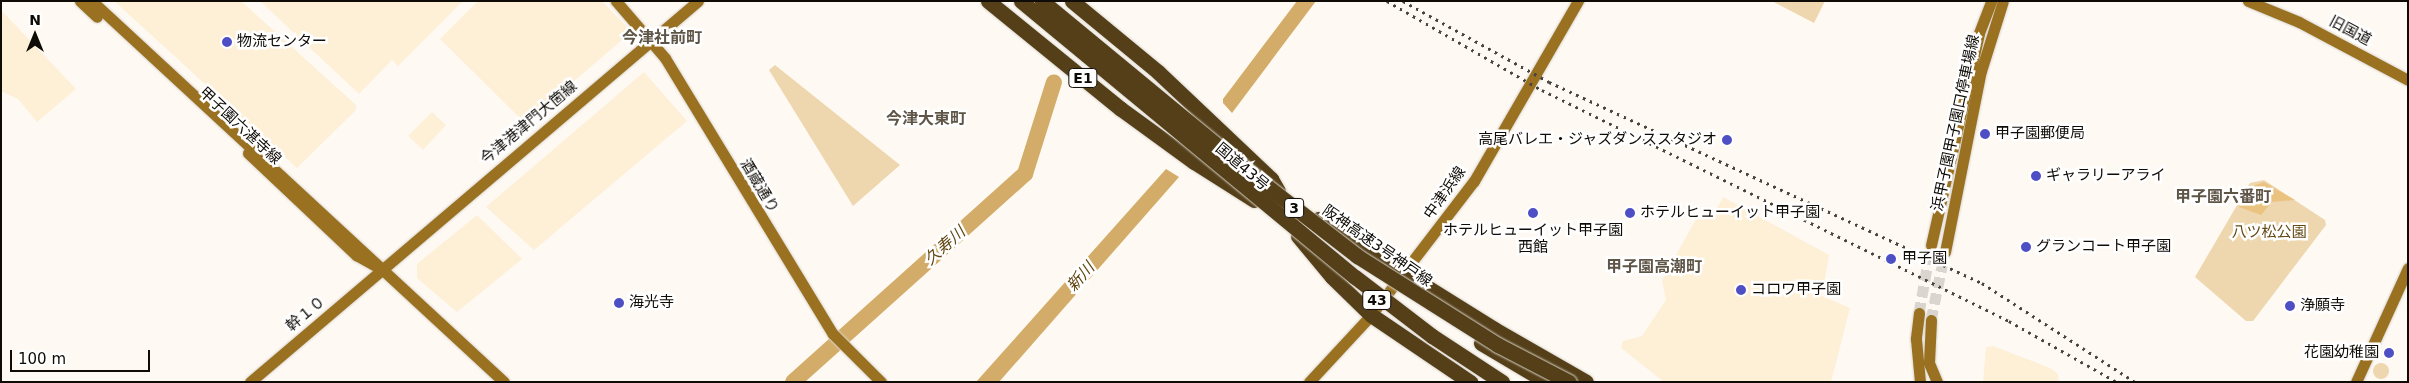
<!DOCTYPE html>
<meta charset="utf-8">
<style>
body{margin:0}
#map{position:relative;width:2409px;height:383px;overflow:hidden;background:#fefaf3;font-family:"DejaVu Sans","Noto Sans JP",sans-serif}
div>[style]{position:absolute}
[style*='--x']{left:calc(var(--x)*1px);top:calc(var(--y)*1px);width:calc(var(--w)*1px);rotate:calc(var(--a)*1deg)}
.built>*{inset:0;background:#feefd7}
.green>*{inset:0;background:#eed6ae}
.round{border-radius:50%}
.forest>*{inset:0;background:#ebc380}
.water>*{inset:0;background:#d3ac69}
.river>*{height:16px;margin:-8px;padding:0 8px;transform-origin:8px;border-radius:8px;background:#d3ac69}
.secondary-tunnel>*{height:11px;margin-top:-5.5px;transform-origin:0;background:repeating-linear-gradient(90deg,#dad6cf 0 11px,transparent 0 16.5px)}
.roads{filter:drop-shadow(0 0 1px #d8d4cd) drop-shadow(0 0 1px #d8d4cd)}
.secondary>*{height:11px;margin:-5.5px;padding:0 5.5px;transform-origin:5.5px;border-radius:5.5px;background:#9a7121}
.highway>*{height:15px;margin:-7.5px;padding:0 7.5px;transform-origin:7.5px;border-radius:7.5px;background:#553f18}
.rail>*{height:2.5px;margin-top:-1.25px;transform-origin:0;background:repeating-linear-gradient(90deg,#48443f 0 2.5px,transparent 0 7.5px)}
.bridges{filter:drop-shadow(0 0 1px #d8d4cd) drop-shadow(0 0 1px #d8d4cd)}
.highway-bridge>*{height:15px;margin:-7.5px;padding:0 7.5px;transform-origin:7.5px;border-radius:7.5px;background:#553f18}
.dots>*{width:14px;height:14px;translate:-50% -50%;box-sizing:border-box;border:2px solid #fff;border-radius:50%}
span{translate:-50% -50%;white-space:nowrap;text-align:center;line-height:1.15;-webkit-text-stroke:5px #fff;paint-order:stroke}
.shield-label span{padding:1px 4px;background:#fff;border:1px solid;border-radius:4px;-webkit-text-stroke-width:0}
.shield-label{font-size:14px;color:#0f0b06;font-weight:700}
.street-label{font-size:15px;color:#0f0b06}
.poi-label{font-size:15px;color:#0f0b06}
.left{translate:0 -50%;text-align:left}
.right{translate:-100% -50%;text-align:right}
.park-label{font-size:15px;color:#644915}
.neighbourhood-label{font-size:16px;color:#5e5547;font-weight:700}
.water-label{font-size:16px;color:#624713;font-style:italic}
.frame{position:absolute;inset:0;border:2px solid #0f0b06;pointer-events:none}
.north{position:absolute;left:10px;top:10px;width:50px;height:50px;-webkit-text-stroke:4px #fff;paint-order:stroke;rotate:0deg;font-size:14px;font-weight:700;line-height:20px;text-align:center;color:#0f0b06}
.north::after{content:'';display:block;margin:auto;width:18px;height:22px;background:#0f0b06;clip-path:polygon(50% 0,100% 100%,50% 72%,0 100%)}
.scale{position:absolute;left:10px;top:350px;width:140px;height:22px;box-sizing:border-box;border:2px solid #0f0b06;border-top:0;padding-left:6px;font-size:15px;line-height:18px;white-space:nowrap;color:#0f0b06;-webkit-text-stroke:4px #fff;paint-order:stroke}
</style>
<div id="map">
<div class="built">
<div style="clip-path:polygon(114px 1px,241px 1px,356px 105px,356px 110px,297px 168px)"></div>
<div style="clip-path:polygon(260px 1px,463px 1px,398px 66px,392px 60px,359px 94px)"></div>
<div style="clip-path:polygon(478px 1px,602px 1px,629px 29px,629px 34px,525px 123px,440px 39px)"></div>
<div style="clip-path:polygon(1px 10px,76px 89px,37px 122px,18px 99px,1px 91px)"></div>
<div style="clip-path:polygon(644px 72px,687px 121px,534px 250px,486px 207px)"></div>
<div style="clip-path:polygon(432px 112px,446px 125px,423px 150px,408px 136px)"></div>
<div style="clip-path:polygon(1723px 197px,1829px 255px,1822px 296px,1850px 308px,1831px 382px,1664px 382px,1621px 348px,1623px 341px,1642px 336px,1666px 300px,1662px 280px,1700px 212px,1712px 218px)"></div>
<div style="clip-path:polygon(477px 215px,522px 259px,457px 312px,417px 278px,417px 264px)"></div>
<div style="clip-path:polygon(1993px 346px,2050px 368px,2058px 374px,2059px 382px,1983px 382px,1986px 347px)"></div>
</div>
<div class="green">
<div style="clip-path:polygon(1772px 1px,1825px 1px,1814px 23px)"></div>
<div style="clip-path:polygon(775px 65px,900px 165px,853px 206px,769px 70px)"></div>
<div style="clip-path:polygon(2264px 180px,2325px 220px,2326px 225px,2253px 321px,2246px 321px,2195px 277px,2250px 183px)"></div>
<div class="round" style="left:2373px;top:363px;width:16px;height:16px"></div>
</div>
<div class="forest">
<div style="clip-path:polygon(2264px 182px,2295px 200px,2272px 202px,2261px 215px,2239px 207px,2250px 187px)"></div>
</div>
<div class="water">
<div style="clip-path:polygon(1297px 1px,1316px 1px,1232px 113px,1223px 103px,1223px 99px)"></div>
<div style="clip-path:polygon(1166px 169px,1179px 177px,999px 382px,976px 382px)"></div>
<div style="clip-path:polygon(829px 348px,832px 351px,797px 382px,790px 382px)"></div>
</div>
<div class="river">
<div style="--x:793;--y:382;--w:312;--a:-41.9"></div>
<div style="--x:1025;--y:174;--w:96;--a:-72.5"></div>
</div>
<div class="secondary-tunnel">
<div style="--x:1919;--y:313;--w:69;--a:-80"></div>
<div style="--x:1931;--y:320;--w:69;--a:-78.4"></div>
</div>
<div class="roads">
<div class="secondary">
<div style="--x:80;--y:1;--w:23;--a:43"></div>
<div style="--x:92;--y:1;--w:561;--a:42.76"></div>
<div style="--x:616;--y:1;--w:75;--a:49.3"></div>
<div style="--x:665;--y:58;--w:323;--a:58.7"></div>
<div style="--x:833;--y:334;--w:68;--a:45"></div>
<div style="--x:2248;--y:1;--w:55;--a:22.4"></div>
<div style="--x:2299;--y:22;--w:123;--a:28"></div>
<div style="--x:248;--y:153;--w:149;--a:43.4"></div>
<div style="--x:356;--y:255;--w:21;--a:29"></div>
<div style="--x:1931;--y:245;--w:217;--a:-77.2"></div>
<div style="--x:1979;--y:33;--w:34;--a:-69"></div>
<div style="--x:1945;--y:252;--w:185;--a:-78.8"></div>
<div style="--x:1981;--y:71;--w:73;--a:-72.6"></div>
<div style="--x:1919;--y:313;--w:26;--a:97"></div>
<div style="--x:1916;--y:339;--w:43;--a:84.7"></div>
<div style="--x:1931;--y:320;--w:43;--a:92.7"></div>
<div style="--x:1929;--y:363;--w:21;--a:67"></div>
<div style="--x:250;--y:382;--w:588;--a:-40.38"></div>
<div style="--x:1309;--y:382;--w:91;--a:-47.2"></div>
<div style="--x:1371;--y:315;--w:169;--a:-52.5"></div>
<div style="--x:1474;--y:181;--w:208;--a:-60"></div>
<div style="--x:2356;--y:382;--w:125;--a:-65.5"></div>
</div>
<div class="highway">
<div style="--x:988;--y:1;--w:171;--a:39.1"></div>
<div style="--x:1121;--y:109;--w:90;--a:36"></div>
<div style="--x:1194;--y:162;--w:71;--a:32.3"></div>
<div style="--x:1072;--y:1;--w:112;--a:39.5"></div>
<div style="--x:1158;--y:72;--w:156;--a:43.4"></div>
<div style="--x:1271;--y:179;--w:14;--a:60"></div>
<div style="--x:1318;--y:219;--w:208;--a:32"></div>
<div style="--x:1494;--y:329;--w:106;--a:29.9"></div>
<div style="--x:1298;--y:236;--w:53;--a:50.3"></div>
<div style="--x:1332;--y:277;--w:54;--a:44.3"></div>
<div style="--x:1371;--y:315;--w:120;--a:34.1"></div>
<div style="--x:1481;--y:343;--w:77;--a:30.6"></div>
</div>
</div>
<div class="rail">
<div style="--x:1387;--y:1;--w:179;--a:29.9"></div>
<div style="--x:1542;--y:90;--w:521;--a:26.32"></div>
<div style="--x:2009;--y:321;--w:124;--a:29.5"></div>
<div style="--x:1403;--y:1;--w:167;--a:29"></div>
<div style="--x:1549;--y:82;--w:477;--a:24.9"></div>
<div style="--x:1982;--y:283;--w:182;--a:32.9"></div>
</div>
<div class="bridges">
<div class="highway-bridge">
<div style="--x:1021;--y:1;--w:433;--a:39.6"></div>
<div style="--x:1355;--y:277;--w:97;--a:37.5"></div>
<div style="--x:1432;--y:336;--w:84;--a:33.3"></div>
<div style="--x:1042;--y:1;--w:288;--a:39.5"></div>
<div style="--x:1264;--y:184;--w:118;--a:37.7"></div>
<div style="--x:1357;--y:256;--w:167;--a:32.3"></div>
<div style="--x:1498;--y:345;--w:80;--a:27.5"></div>
</div>
</div>
<div class="dots">
<div style="left:227px;top:42px;background:#4f4fc5"></div>
<div style="left:1985px;top:134px;background:#4f4fc5"></div>
<div style="left:1727px;top:140px;background:#4f4fc5"></div>
<div style="left:2036px;top:176px;background:#4f4fc5"></div>
<div style="left:1533px;top:213px;background:#4f4fc5"></div>
<div style="left:1630px;top:213px;background:#4f4fc5"></div>
<div style="left:2026px;top:247px;background:#4f4fc5"></div>
<div style="left:1891px;top:259px;background:#4f4fc5"></div>
<div style="left:1741px;top:290px;background:#4f4fc5"></div>
<div style="left:619px;top:303px;background:#4f4fc5"></div>
<div style="left:2290px;top:306px;background:#4f4fc5"></div>
<div style="left:2389px;top:353px;background:#4f4fc5"></div>
</div>
<div class="shield-label">
<span style="left:1083px;top:78px">E1</span>
<span style="left:1294px;top:208px">3</span>
<span style="left:1377px;top:300px">43</span>
</div>
<div class="street-label">
<span style="left:2350px;top:31px;rotate:28deg">旧国道</span>
<span style="left:529px;top:123px;rotate:-40deg">今津港津門大箇線</span>
<span style="left:1956px;top:123px;rotate:-78deg">浜甲子園甲子園口停車場線</span>
<span style="left:240px;top:126px;rotate:43deg">甲子園六湛寺線</span>
<span style="left:1242px;top:167px;rotate:40deg">国道43号</span>
<span style="left:759px;top:186px;rotate:59deg">酒蔵通り</span>
<span style="left:1445px;top:193px;rotate:-55deg">中津浜線</span>
<span style="left:1377px;top:246px;rotate:35deg">阪神高速3号神戸線</span>
<span style="left:306px;top:314px;rotate:-40deg">幹１０</span>
</div>
<div class="poi-label">
<span class="left" style="left:237px;top:42px">物流センター</span>
<span class="left" style="left:1995px;top:134px">甲子園郵便局</span>
<span class="right" style="left:1717px;top:140px">高尾バレエ・ジャズダンススタジオ</span>
<span class="left" style="left:2046px;top:176px">ギャラリーアライ</span>
<span class="left" style="left:1640px;top:213px">ホテルヒューイット甲子園</span>
<span style="left:1533px;top:239px">ホテルヒューイット甲子園<br>西館</span>
<span class="left" style="left:2036px;top:247px">グランコート甲子園</span>
<span class="left" style="left:1902px;top:259px">甲子園</span>
<span class="left" style="left:1751px;top:290px">コロワ甲子園</span>
<span class="left" style="left:629px;top:303px">海光寺</span>
<span class="left" style="left:2300px;top:306px">浄願寺</span>
<span class="right" style="left:2379px;top:353px">花園幼稚園</span>
</div>
<div class="park-label">
<span style="left:2269px;top:233px">八ツ松公園</span>
</div>
<div class="neighbourhood-label">
<span style="left:662px;top:38px">今津社前町</span>
<span style="left:926px;top:119px">今津大東町</span>
<span style="left:2223px;top:197px">甲子園六番町</span>
<span style="left:1654px;top:267px">甲子園高潮町</span>
</div>
<div class="water-label">
<span style="left:945px;top:246px;rotate:-42deg">久寿川</span>
<span style="left:1081px;top:277px;rotate:-49deg">新川</span>
</div>
<div class="frame"></div>
<div class="north">N</div>
<div class="scale">100 m</div>
</div>
